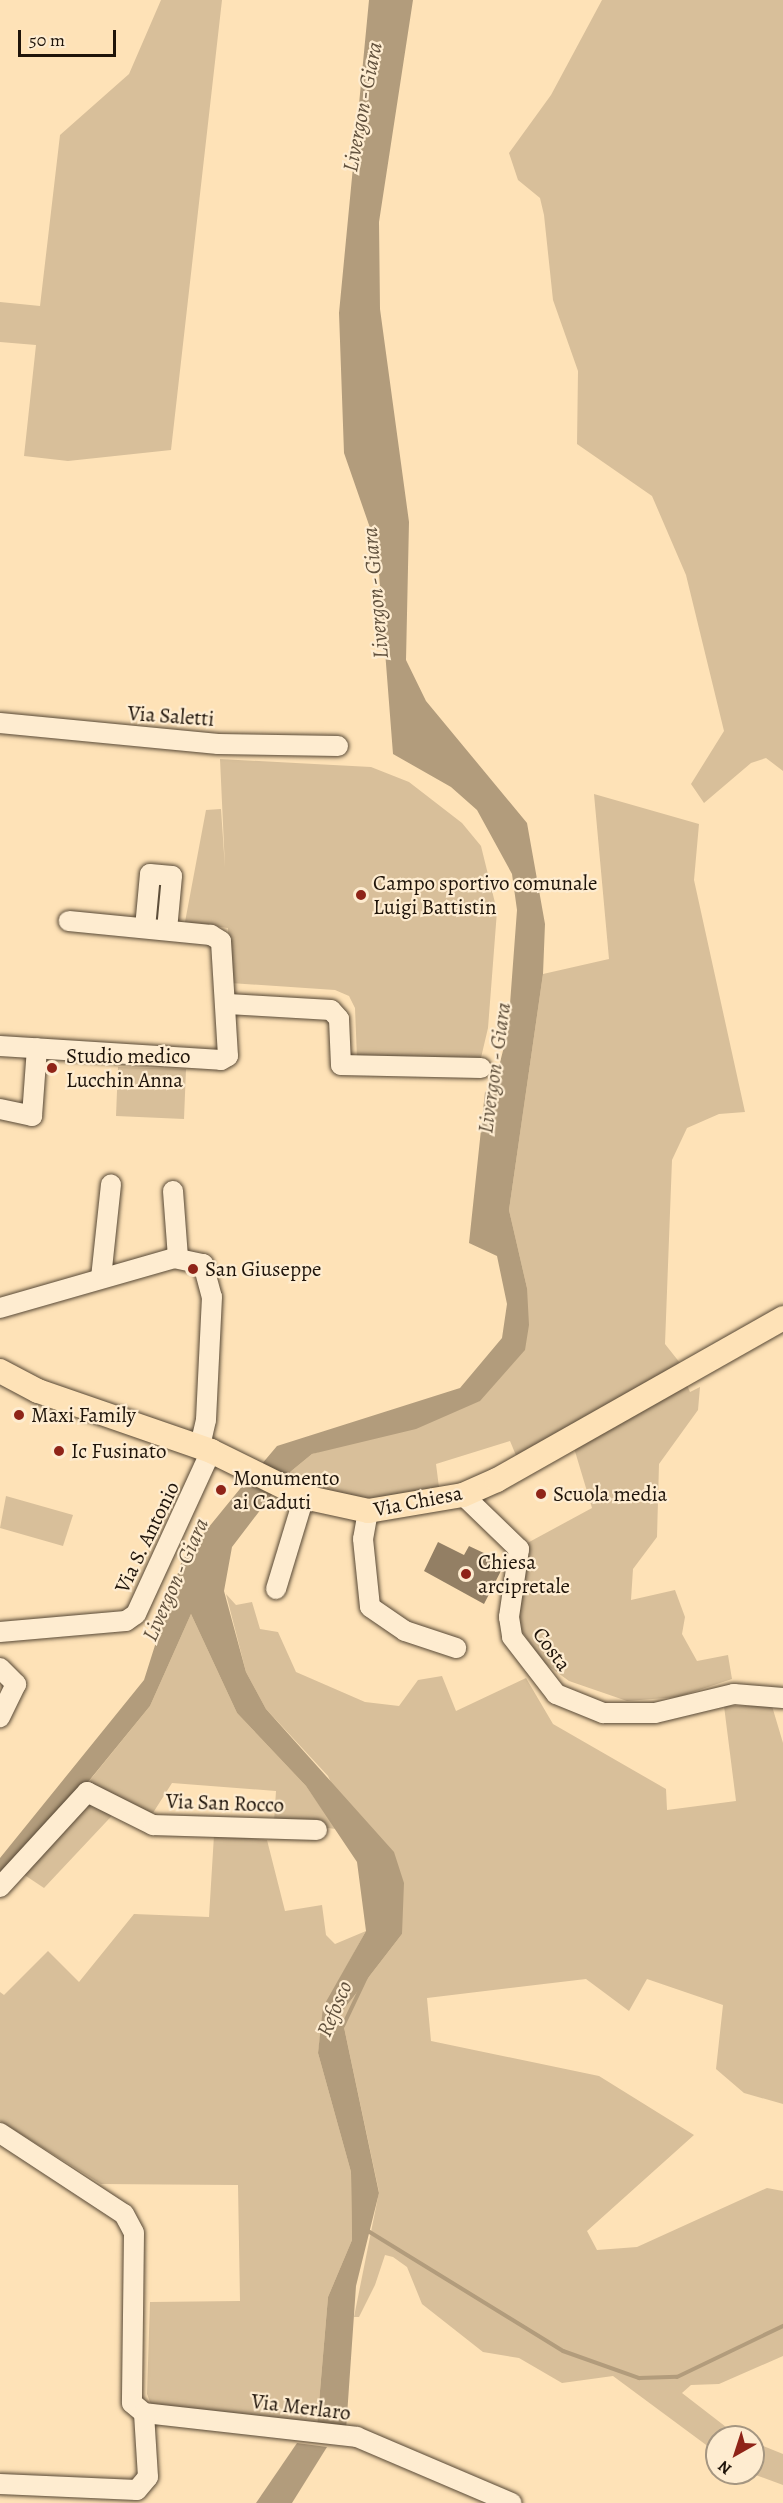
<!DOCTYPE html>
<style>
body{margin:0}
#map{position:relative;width:783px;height:2503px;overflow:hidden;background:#fee2b7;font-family:Alegreya,serif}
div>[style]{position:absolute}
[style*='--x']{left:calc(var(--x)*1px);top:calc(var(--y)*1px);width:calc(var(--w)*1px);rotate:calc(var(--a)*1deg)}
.green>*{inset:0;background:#d8bf9a}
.water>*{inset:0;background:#b29c7c}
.stream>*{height:4px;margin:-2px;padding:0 2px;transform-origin:2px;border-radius:2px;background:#b29c7c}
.building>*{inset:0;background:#937f64}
.roads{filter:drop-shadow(0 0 2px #574835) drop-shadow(0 0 2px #574835)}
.minor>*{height:20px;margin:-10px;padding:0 10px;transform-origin:10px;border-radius:10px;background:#feecd0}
.major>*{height:24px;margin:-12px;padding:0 12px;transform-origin:12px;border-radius:12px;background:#fee2b7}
.dots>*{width:16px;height:16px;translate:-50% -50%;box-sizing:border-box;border:3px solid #feecd0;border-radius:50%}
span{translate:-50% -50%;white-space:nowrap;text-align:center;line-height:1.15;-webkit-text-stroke:4.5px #feecd0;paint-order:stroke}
.street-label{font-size:21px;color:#1f140a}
.poi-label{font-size:21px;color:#1f140a}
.left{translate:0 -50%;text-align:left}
.water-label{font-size:22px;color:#61513d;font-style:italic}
.north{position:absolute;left:705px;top:2425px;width:60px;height:60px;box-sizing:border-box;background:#feecd0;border:2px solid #a59681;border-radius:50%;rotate:219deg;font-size:16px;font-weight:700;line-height:24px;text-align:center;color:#1f140a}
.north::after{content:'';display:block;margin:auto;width:21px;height:27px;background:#8f2418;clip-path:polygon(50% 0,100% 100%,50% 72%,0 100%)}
.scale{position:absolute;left:18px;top:30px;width:98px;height:27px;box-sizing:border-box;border:3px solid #1f140a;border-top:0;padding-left:8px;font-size:18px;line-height:21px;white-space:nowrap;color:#1f140a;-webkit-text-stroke:4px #feecd0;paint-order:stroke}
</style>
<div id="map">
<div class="green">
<div style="clip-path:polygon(161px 0,222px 0,171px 450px,68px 461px,24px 456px,36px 345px,0 342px,0 302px,40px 306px,60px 135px,129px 74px)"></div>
<div style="clip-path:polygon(602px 0,783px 0,783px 771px,766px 758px,751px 763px,704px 803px,691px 784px,724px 731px,686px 575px,652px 496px,577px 444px,578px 371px,553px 300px,544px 215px,540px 198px,518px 180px,509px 153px,551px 95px)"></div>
<div style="clip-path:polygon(220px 759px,371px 767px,409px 782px,462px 823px,481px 846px,497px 911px,488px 1028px,480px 1062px,357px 1058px,355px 1008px,349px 996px,335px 990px,230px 983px,228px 928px,185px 922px,206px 810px,221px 809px,225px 868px)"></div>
<div style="clip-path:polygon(594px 794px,699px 824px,694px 880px,745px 1112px,719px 1114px,687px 1128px,672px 1160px,665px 1344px,684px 1368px,681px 1371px,690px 1392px,700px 1387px,698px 1410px,659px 1464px,657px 1537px,633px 1569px,631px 1600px,675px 1590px,685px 1617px,682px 1634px,697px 1661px,728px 1655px,732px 1679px,678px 1697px,627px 1701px,569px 1681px,543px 1662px,513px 1618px,520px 1547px,592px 1508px,574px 1448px,525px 1477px,510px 1441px,436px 1464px,440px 1495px,357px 1509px,284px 1477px,312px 1454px,479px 1401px,527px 1288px,509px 1210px,543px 974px,609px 959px)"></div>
<div style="clip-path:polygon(118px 1067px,186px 1069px,184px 1119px,116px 1116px)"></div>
<div style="clip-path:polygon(6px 1496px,73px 1515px,63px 1546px,0 1528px)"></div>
<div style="clip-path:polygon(226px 1594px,236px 1605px,252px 1602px,260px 1629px,278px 1632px,296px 1672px,365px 1702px,399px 1706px,418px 1680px,442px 1676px,456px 1711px,526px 1678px,553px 1724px,666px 1789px,667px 1810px,736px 1801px,724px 1706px,772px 1706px,783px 1743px,783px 2104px,744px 2093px,716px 2069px,723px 2005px,647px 1979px,629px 2011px,586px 1979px,427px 1998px,431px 2041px,599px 2076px,694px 2135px,587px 2231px,597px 2250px,637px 2247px,767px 2188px,783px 2191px,783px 2356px,719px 2384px,691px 2385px,682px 2393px,739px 2437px,717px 2437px,717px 2453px,613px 2376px,562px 2383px,519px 2358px,483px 2352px,422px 2304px,407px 2267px,393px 2257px,385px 2255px,375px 2285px,359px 2317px,354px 2317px,379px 2192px,341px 2013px,402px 1934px,328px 1776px,266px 1709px,246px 1672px)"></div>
<div style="clip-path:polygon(191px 1614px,237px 1713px,306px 1786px,336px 1829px,274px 1822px,276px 1791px,172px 1783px,151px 1816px,122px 1805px,44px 1888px,17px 1870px,150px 1706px)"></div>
<div style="clip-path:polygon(214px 1835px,267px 1840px,285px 1911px,322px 1905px,326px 1935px,335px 1944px,366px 1931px,324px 2007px,318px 2053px,351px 2172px,352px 2240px,328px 2297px,317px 2426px,153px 2410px,147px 2394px,150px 2302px,240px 2301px,238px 2185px,101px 2184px,0 2121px,0 1992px,4px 1995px,48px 1951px,79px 1982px,134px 1914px,209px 1917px)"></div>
<div style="clip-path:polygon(753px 2442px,783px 2454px,783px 2485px,750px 2473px)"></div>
</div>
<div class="water">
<div style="clip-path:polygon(369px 0,413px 0,379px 222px,380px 309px,409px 522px,406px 660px,426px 701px,527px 823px,545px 924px,543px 974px,509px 1210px,527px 1288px,529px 1325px,525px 1350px,480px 1401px,416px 1429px,312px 1454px,284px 1477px,261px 1465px,277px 1446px,460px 1388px,502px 1338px,507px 1304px,497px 1256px,469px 1243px,485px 1092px,494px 1086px,508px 1031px,517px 910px,512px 874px,477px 810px,451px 787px,393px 754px,377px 548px,344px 453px,339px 313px)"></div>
<div style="clip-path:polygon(248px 1479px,274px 1492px,232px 1547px,224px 1591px,246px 1672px,266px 1709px,394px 1852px,404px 1883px,402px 1934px,341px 2013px,379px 2193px,356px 2286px,346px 2430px,317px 2426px,328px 2297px,352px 2240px,351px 2172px,318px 2053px,323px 2007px,366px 1931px,357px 1862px,306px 1786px,237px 1713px,191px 1614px,150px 1706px,0 1890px,0 1858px,144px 1680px,182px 1560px)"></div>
<div style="clip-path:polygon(297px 2443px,327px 2447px,292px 2503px,256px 2503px)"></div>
</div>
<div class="stream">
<div style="--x:343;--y:2026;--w:59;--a:-64.7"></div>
<div style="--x:368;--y:2231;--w:229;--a:31.6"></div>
<div style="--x:563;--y:2351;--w:81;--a:19.6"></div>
<div style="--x:639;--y:2378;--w:38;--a:-2"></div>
<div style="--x:677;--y:2377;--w:118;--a:-25.7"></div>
</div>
<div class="building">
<div style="clip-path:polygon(438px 1542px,464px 1555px,469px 1546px,505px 1563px,484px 1604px,424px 1571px)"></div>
</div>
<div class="roads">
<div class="minor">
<div style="--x:0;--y:723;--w:219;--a:5.5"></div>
<div style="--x:218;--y:744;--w:120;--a:1"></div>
<div style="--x:145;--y:928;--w:54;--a:-84.7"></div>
<div style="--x:150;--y:874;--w:22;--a:5"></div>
<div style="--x:172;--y:876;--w:54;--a:95.3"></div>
<div style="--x:228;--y:1004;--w:103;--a:3.3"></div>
<div style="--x:331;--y:1010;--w:12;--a:48"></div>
<div style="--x:339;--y:1019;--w:46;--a:87.5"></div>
<div style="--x:341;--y:1065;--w:140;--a:1.2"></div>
<div style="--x:0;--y:1046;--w:221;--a:3.6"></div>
<div style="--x:221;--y:1060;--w:8;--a:-30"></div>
<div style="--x:228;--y:1056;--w:115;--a:-93.5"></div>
<div style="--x:221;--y:941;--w:12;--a:-149"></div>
<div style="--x:211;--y:935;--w:143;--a:-174.4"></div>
<div style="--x:0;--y:1109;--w:33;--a:12"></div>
<div style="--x:32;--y:1116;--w:68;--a:-85.8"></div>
<div style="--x:173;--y:1191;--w:67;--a:85.7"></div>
<div style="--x:101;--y:1278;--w:94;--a:-83.9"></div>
<div style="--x:0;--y:1308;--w:181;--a:-16"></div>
<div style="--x:174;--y:1258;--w:30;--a:12"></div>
<div style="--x:203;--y:1264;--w:34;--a:75"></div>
<div style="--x:212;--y:1297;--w:123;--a:92.8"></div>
<div style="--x:206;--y:1420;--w:28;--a:103"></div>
<div style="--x:463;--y:1495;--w:78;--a:44"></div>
<div style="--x:519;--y:1549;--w:69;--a:98.4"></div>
<div style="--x:509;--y:1617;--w:20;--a:81"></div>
<div style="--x:512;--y:1637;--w:72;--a:52.3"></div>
<div style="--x:556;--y:1694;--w:51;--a:22"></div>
<div style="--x:603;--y:1713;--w:52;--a:0"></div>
<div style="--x:655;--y:1713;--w:81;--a:-13.5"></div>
<div style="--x:734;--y:1694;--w:49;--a:4.7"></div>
<div style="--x:368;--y:1511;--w:28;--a:100"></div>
<div style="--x:363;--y:1539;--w:68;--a:84.1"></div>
<div style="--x:370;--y:1607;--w:42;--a:34.4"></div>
<div style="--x:405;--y:1631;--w:54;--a:18.4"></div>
<div style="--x:276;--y:1589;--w:96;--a:-73.1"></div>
<div style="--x:0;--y:1632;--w:126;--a:-5"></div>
<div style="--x:126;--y:1621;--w:12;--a:-35"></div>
<div style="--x:136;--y:1614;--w:179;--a:-65.3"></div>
<div style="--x:0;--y:1668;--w:23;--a:45"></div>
<div style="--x:16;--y:1684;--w:37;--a:116"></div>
<div style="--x:0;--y:1887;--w:129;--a:-47.5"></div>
<div style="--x:87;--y:1792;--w:74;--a:26.6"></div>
<div style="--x:153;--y:1825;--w:164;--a:1.7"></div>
<div style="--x:0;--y:2133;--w:148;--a:33.2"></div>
<div style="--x:124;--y:2214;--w:21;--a:62"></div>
<div style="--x:134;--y:2233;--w:170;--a:90.7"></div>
<div style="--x:132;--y:2403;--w:16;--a:40"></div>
<div style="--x:144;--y:2413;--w:214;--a:6.4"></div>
<div style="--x:357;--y:2437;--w:168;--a:23.1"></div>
<div style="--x:0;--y:2484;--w:137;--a:2.5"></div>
<div style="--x:137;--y:2490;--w:17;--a:-50"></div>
<div style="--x:148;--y:2477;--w:64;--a:-93.6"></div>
</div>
<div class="major">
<div style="--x:0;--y:1371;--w:43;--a:27.8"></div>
<div style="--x:38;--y:1391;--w:183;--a:19.1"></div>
<div style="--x:211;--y:1451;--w:104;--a:26.3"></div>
<div style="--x:304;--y:1497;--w:66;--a:12.3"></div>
<div style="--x:368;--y:1511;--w:96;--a:-9.6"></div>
<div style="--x:463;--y:1495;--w:37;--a:-24"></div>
<div style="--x:497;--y:1480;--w:329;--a:-29.5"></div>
</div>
</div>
<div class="dots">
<div style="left:361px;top:895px;background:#8f2418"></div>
<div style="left:52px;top:1068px;background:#8f2418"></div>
<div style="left:193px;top:1269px;background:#8f2418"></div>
<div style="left:19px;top:1415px;background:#8f2418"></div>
<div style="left:59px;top:1451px;background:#8f2418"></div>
<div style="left:221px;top:1490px;background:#8f2418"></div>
<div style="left:541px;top:1494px;background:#8f2418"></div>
<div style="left:466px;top:1574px;background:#8f2418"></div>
</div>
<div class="street-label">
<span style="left:171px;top:716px;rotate:4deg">Via Saletti</span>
<span style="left:418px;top:1501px;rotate:-11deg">Via Chiesa</span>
<span style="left:147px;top:1537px;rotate:-64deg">Via S. Antonio</span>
<span style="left:552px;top:1649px;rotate:53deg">Costa</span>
<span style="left:225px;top:1803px;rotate:2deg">Via San Rocco</span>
<span style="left:301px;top:2407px;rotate:7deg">Via Merlaro</span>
</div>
<div class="poi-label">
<span class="left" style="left:373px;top:895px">Campo sportivo comunale<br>Luigi Battistin</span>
<span class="left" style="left:66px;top:1068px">Studio medico<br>Lucchin Anna</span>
<span class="left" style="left:205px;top:1269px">San Giuseppe</span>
<span class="left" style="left:31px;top:1415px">Maxi Family</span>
<span class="left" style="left:71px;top:1451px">Ic Fusinato</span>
<span class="left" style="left:233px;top:1490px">Monumento<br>ai Caduti</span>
<span class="left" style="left:553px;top:1494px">Scuola media</span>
<span class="left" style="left:478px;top:1574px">Chiesa<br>arcipretale</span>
</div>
<div class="water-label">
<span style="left:363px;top:107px;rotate:-79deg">Livergon - Giara</span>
<span style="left:376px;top:593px;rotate:-95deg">Livergon - Giara</span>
<span style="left:495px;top:1068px;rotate:-82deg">Livergon - Giara</span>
<span style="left:176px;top:1580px;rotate:-66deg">Livergon - Giara</span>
<span style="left:335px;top:2009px;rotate:-67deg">Refosco</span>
</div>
<div class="north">N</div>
<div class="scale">50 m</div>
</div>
